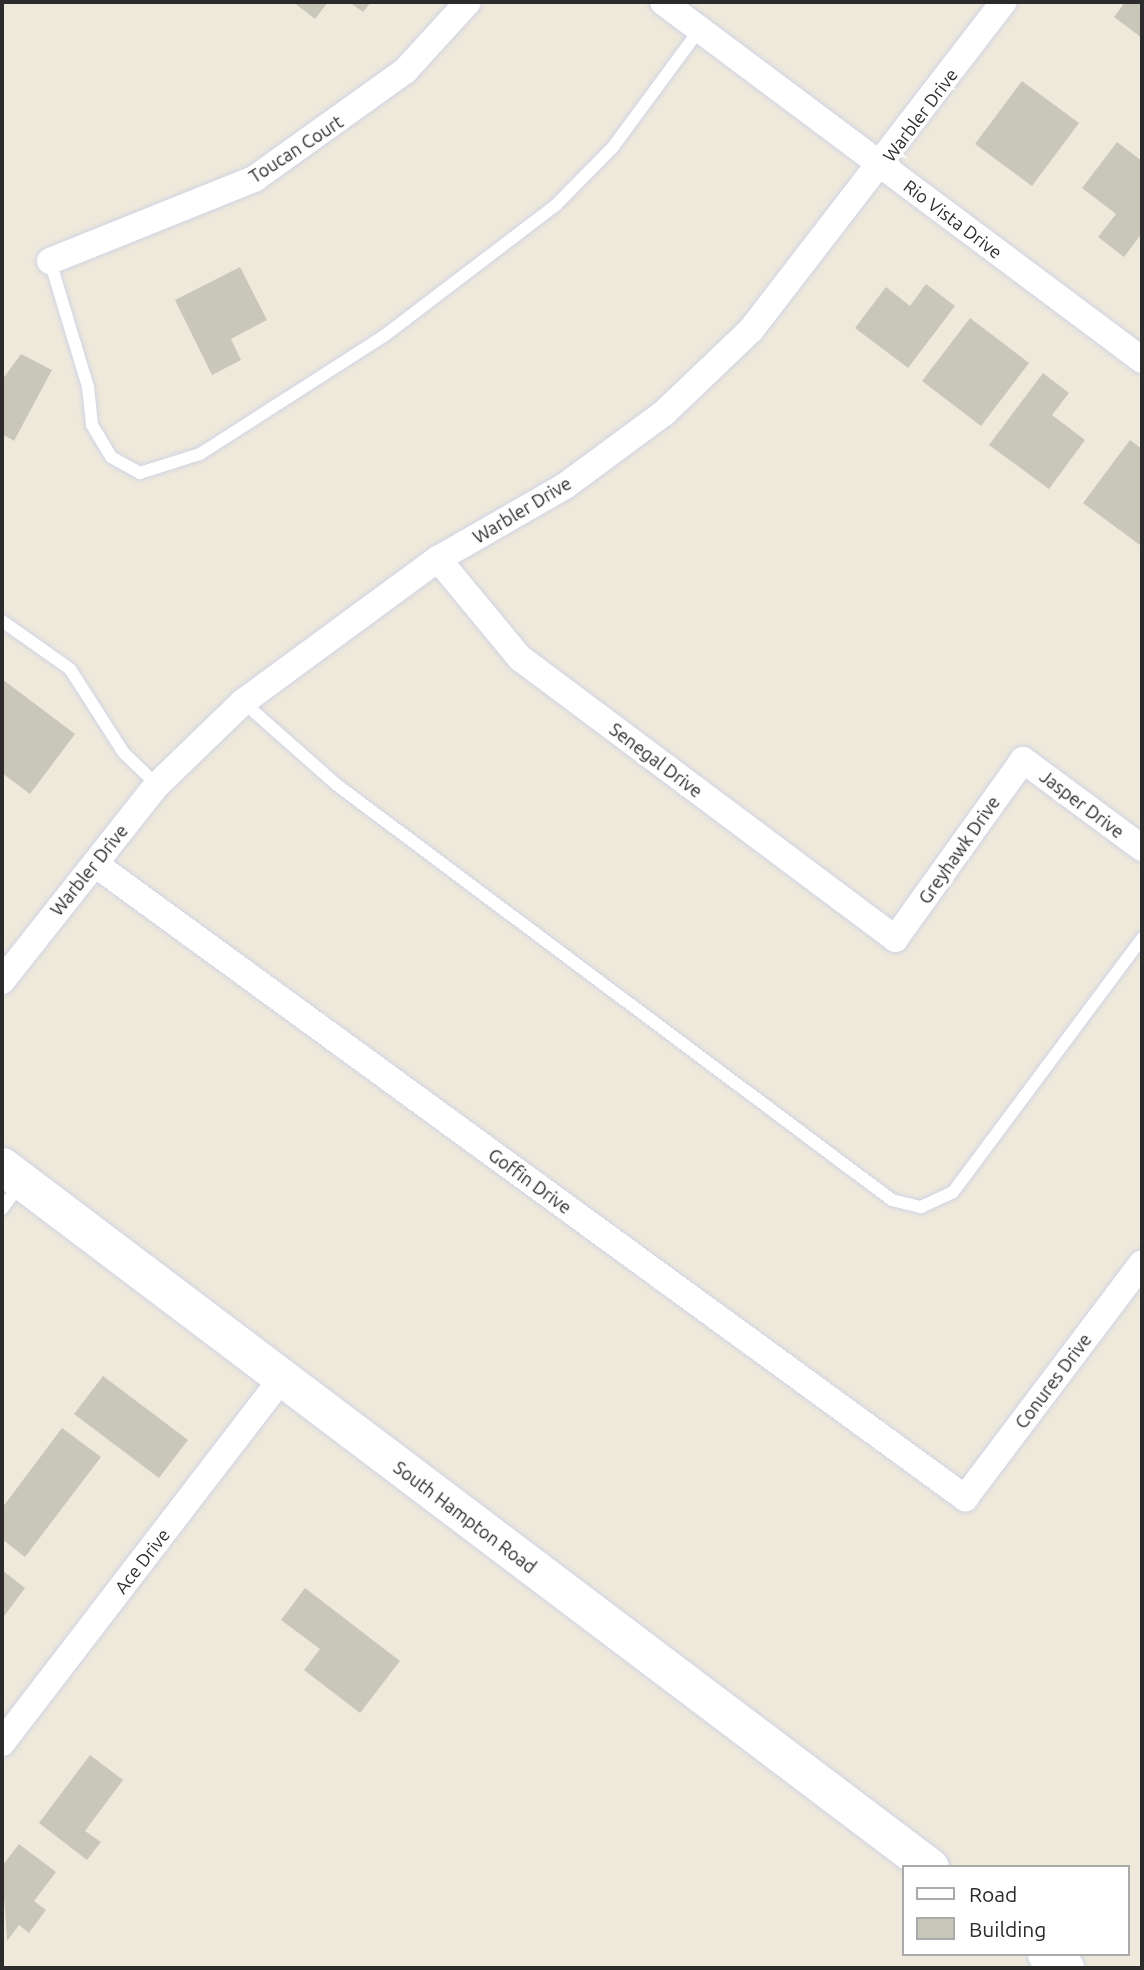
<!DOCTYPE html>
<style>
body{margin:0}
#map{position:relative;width:1144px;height:1970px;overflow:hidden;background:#eee9db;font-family:Ubuntu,sans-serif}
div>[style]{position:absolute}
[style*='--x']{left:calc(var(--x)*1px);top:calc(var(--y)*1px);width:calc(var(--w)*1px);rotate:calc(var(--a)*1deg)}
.building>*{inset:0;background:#c9c7ba}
.roads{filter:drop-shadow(0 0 2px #d0d2e5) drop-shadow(0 0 2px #d0d2e5)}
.lane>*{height:12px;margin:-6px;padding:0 6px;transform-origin:6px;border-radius:6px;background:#fff}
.street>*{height:26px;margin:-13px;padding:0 13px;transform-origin:13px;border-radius:13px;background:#fff}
.secondary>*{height:37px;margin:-18.5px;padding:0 18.5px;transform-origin:18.5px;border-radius:18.5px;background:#fff}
span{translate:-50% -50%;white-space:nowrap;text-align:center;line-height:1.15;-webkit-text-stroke:7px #fff;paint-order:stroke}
.street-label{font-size:18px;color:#2b2b2b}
.frame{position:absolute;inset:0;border:4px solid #2b2b2b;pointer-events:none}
.legend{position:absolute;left:902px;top:1865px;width:228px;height:91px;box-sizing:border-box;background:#fff;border:2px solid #aaa;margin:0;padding:9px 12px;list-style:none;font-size:21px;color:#2b2b2b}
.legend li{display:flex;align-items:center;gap:14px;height:35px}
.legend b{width:35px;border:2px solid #aaa}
</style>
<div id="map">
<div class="building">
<div style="clip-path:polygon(293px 2px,328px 2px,315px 19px)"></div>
<div style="clip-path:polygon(349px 2px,371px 2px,363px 12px)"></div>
<div style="clip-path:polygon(1118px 2px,1142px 2px,1142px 38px,1114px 17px,1123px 5px)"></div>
<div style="clip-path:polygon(1022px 81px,1079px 123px,1032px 186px,975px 144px)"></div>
<div style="clip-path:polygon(1117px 142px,1142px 161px,1142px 233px,1124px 257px,1098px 237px,1116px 214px,1082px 188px)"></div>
<div style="clip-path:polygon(240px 267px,267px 320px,231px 339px,241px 360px,212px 375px,175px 300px)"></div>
<div style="clip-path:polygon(926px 284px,955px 306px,908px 368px,855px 328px,886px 287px,910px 306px)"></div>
<div style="clip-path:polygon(970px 318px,1029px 363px,981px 426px,922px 381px)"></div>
<div style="clip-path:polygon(21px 354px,52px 370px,14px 441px,2px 434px,2px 380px)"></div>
<div style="clip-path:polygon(1043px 373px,1069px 393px,1052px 415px,1085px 440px,1049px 489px,989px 445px)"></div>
<div style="clip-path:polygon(1130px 440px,1142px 449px,1140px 545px,1083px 503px)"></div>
<div style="clip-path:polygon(2px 679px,75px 734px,30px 794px,2px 773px)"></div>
<div style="clip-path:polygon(103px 1376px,188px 1440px,159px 1478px,74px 1414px)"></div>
<div style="clip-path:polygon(62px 1428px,101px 1457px,25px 1557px,2px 1539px,2px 1508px)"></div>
<div style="clip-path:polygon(2px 1570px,25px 1588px,2px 1619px)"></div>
<div style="clip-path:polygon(305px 1588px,400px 1661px,360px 1713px,304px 1670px,320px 1649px,281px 1620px)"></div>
<div style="clip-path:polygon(90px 1755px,123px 1780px,85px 1831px,101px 1842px,87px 1860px,39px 1823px)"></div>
<div style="clip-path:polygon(19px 1844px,56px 1872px,34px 1901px,46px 1910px,29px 1933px,19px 1925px,7px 1941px,2px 1866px)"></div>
</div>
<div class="roads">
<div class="lane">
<div style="--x:50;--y:261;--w:132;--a:73.2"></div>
<div style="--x:88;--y:387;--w:38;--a:84"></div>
<div style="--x:92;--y:425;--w:37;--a:59"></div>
<div style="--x:111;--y:457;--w:33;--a:29"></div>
<div style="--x:140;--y:473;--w:63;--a:-17.6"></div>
<div style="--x:200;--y:454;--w:219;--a:-32.7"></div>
<div style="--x:384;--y:336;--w:216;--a:-37.3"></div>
<div style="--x:556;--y:205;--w:81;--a:-45.5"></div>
<div style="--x:613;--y:147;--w:147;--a:-53.6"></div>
<div style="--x:2;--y:621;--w:83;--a:35.2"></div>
<div style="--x:70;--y:669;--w:100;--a:57.3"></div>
<div style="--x:124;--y:753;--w:46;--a:44.1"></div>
<div style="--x:243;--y:702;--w:125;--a:41.4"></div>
<div style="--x:337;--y:785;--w:693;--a:36.79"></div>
<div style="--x:892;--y:1200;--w:30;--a:14"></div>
<div style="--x:921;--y:1207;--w:35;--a:-25"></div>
<div style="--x:953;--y:1192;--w:317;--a:-53.3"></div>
<div style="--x:2;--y:1209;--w:31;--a:-54"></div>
</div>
<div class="street">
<div style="--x:663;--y:2;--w:598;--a:36.77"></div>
<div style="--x:50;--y:261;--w:220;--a:-21.9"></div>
<div style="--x:254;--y:179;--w:186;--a:-35.6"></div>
<div style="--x:405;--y:71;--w:93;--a:-47.6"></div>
<div style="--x:438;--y:559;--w:129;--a:50.4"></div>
<div style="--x:520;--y:658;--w:469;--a:36.8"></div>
<div style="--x:895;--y:939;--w:220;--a:-54.4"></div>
<div style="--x:1023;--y:760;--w:148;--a:36.5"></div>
<div style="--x:95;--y:864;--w:1077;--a:36.08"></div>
<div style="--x:965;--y:1498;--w:294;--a:-53"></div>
<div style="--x:2;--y:981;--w:250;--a:-51.7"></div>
<div style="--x:157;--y:785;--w:120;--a:-44"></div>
<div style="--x:243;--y:702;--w:242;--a:-36.3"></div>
<div style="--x:438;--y:559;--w:146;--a:-29.9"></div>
<div style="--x:565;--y:486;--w:123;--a:-36.4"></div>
<div style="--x:664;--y:413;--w:120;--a:-43.7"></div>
<div style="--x:751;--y:330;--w:414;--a:-52.4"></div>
<div style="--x:2;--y:1743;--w:459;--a:-52.5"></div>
</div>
<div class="secondary">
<div style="--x:2;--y:1166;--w:1163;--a:37.07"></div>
<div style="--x:1046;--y:1954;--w:24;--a:36"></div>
</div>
</div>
<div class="street-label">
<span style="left:920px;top:115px;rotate:-53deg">Warbler Drive</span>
<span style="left:296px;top:149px;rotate:-33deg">Toucan Court</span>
<span style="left:953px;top:219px;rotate:37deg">Rio Vista Drive</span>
<span style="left:522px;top:510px;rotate:-31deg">Warbler Drive</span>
<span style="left:656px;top:760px;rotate:37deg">Senegal Drive</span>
<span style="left:1082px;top:804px;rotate:37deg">Jasper Drive</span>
<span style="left:959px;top:850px;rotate:-55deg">Greyhawk Drive</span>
<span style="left:89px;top:870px;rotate:-51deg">Warbler Drive</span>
<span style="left:530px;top:1181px;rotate:36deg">Goffin Drive</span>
<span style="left:1053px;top:1381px;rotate:-53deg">Conures Drive</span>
<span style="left:465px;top:1517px;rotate:37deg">South Hampton Road</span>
<span style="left:142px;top:1561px;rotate:-52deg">Ace Drive</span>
</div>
<div class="frame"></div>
<ul class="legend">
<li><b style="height:9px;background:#fff"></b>Road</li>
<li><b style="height:19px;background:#c9c7ba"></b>Building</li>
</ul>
</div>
